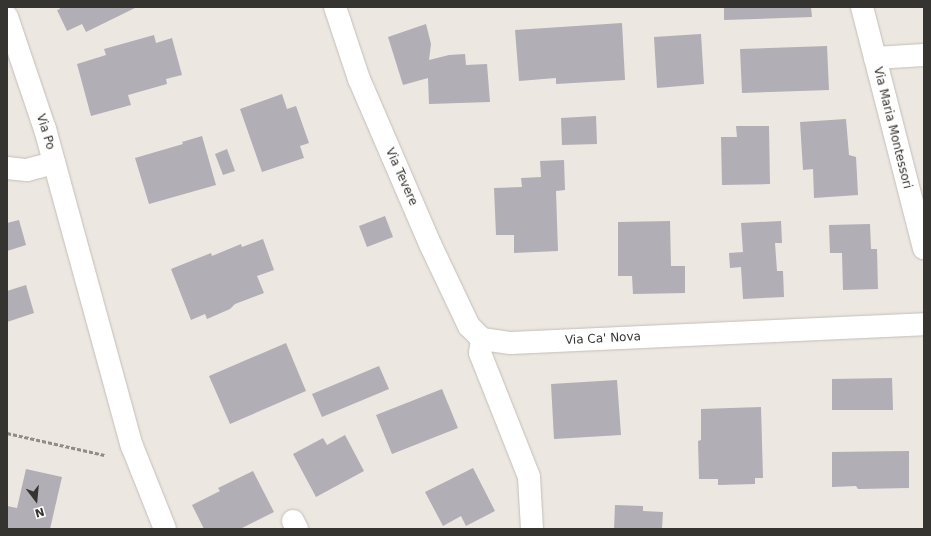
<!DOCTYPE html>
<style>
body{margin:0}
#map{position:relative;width:931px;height:536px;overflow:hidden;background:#ece7e1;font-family:"DejaVu Sans",sans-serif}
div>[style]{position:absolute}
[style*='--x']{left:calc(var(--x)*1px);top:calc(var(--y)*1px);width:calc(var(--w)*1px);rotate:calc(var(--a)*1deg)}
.building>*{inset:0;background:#b1aeb5}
.path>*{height:2.5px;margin-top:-1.25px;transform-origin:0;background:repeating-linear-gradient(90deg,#908d88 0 4px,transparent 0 6px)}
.roads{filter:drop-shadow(0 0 1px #c4beb9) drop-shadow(0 0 1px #c4beb9)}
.minor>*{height:22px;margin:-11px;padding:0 11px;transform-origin:11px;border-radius:11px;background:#fff}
span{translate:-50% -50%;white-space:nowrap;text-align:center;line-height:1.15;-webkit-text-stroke:4px #fff;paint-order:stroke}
.street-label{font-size:12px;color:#363431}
.frame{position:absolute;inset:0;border:8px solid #363431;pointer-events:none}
.north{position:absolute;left:16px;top:480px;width:40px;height:40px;-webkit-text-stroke:3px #fff;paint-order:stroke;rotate:164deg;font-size:11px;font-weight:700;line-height:16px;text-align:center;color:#363431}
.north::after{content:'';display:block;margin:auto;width:14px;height:18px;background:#363431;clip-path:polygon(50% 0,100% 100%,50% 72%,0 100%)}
</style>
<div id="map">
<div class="building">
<div style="clip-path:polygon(59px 7px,134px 7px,135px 8px,86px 32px,82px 24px,67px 31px,57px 10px,60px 9px)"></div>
<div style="clip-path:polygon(724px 7px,811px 7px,812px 17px,724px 20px)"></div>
<div style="clip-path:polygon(622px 23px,625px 80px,556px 84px,556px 78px,519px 81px,515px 30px)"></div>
<div style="clip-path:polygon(426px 24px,431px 44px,429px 60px,449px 55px,465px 54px,466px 65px,487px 64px,490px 102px,429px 104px,428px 78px,403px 85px,388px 37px)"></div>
<div style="clip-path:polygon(701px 34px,704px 84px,657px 88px,654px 37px)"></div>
<div style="clip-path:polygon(154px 35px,156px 43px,172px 38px,182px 75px,166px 79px,167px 84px,128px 95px,131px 105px,91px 116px,77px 64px,106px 55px,104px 49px)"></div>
<div style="clip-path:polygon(827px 46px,829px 90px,742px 93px,740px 49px)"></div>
<div style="clip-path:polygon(282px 94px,287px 109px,296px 106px,309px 143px,300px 146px,304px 158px,262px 172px,240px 109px)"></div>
<div style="clip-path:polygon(596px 116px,597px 144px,562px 145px,561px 118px)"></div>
<div style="clip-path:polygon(846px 119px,849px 155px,856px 157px,858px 195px,814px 198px,813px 169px,803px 170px,800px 122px)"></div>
<div style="clip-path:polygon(736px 126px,769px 126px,770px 184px,722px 185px,721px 137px,737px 137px)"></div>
<div style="clip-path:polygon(202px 136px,216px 185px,149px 204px,135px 158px,183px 144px,182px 142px)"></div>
<div style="clip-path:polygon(227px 149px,235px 171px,223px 175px,215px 154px)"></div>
<div style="clip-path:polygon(564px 160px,565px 190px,556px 191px,558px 251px,514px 253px,514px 235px,496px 235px,494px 188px,522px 187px,521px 178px,541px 177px,540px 161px)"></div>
<div style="clip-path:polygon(385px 216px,393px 237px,367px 247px,359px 226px)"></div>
<div style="clip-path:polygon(19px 220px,26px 245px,7px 251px,7px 223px)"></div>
<div style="clip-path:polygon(670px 221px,671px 266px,685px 266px,685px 293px,633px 294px,632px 276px,618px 276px,618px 222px)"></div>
<div style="clip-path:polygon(781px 221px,782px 243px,775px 243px,777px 271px,783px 271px,784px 297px,743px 299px,741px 267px,730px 268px,729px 253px,743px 252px,741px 223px)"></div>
<div style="clip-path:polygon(870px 224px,871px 249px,877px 249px,878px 289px,843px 290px,842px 253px,830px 253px,829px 225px)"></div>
<div style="clip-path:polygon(263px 239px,274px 270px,257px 276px,264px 293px,235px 304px,230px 309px,207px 319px,205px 314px,191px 320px,171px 269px,211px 253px,212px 256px,241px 244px,242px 247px)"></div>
<div style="clip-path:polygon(26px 285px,34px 313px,7px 322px,7px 291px)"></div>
<div style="clip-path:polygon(286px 343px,306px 391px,230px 424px,209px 376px)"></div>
<div style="clip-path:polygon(379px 366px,389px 389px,322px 417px,312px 394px)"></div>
<div style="clip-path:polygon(892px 378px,893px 410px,832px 410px,832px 379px)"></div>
<div style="clip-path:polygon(617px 380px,621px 435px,554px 439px,551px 384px)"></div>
<div style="clip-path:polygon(442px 389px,458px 428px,392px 454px,376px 415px)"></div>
<div style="clip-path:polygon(761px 407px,763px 478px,755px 478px,755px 484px,718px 485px,718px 479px,699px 479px,698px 441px,701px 440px,701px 409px)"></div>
<div style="clip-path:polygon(345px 435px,364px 471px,316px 497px,293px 454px,323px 438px,327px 445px)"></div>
<div style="clip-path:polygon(909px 451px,909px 488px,858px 489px,856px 486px,832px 487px,832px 452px)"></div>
<div style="clip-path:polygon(473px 468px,495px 511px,466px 526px,461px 516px,443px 526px,425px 492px)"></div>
<div style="clip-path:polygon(26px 469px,62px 477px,50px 529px,7px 529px,7px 506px,17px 508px)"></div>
<div style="clip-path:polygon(253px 471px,274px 512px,240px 529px,204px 529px,192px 505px,220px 491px,218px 488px)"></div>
<div style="clip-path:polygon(615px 505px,643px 506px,643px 511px,663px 512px,662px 529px,614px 529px)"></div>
</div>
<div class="path">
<div style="--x:7;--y:433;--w:100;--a:12.7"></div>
</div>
<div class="roads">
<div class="minor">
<div style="--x:335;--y:7;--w:76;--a:71.6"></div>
<div style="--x:359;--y:79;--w:180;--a:66.7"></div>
<div style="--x:430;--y:244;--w:91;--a:64.6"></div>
<div style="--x:469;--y:326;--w:18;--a:45"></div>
<div style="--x:862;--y:7;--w:249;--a:75.6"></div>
<div style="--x:7;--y:17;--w:118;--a:71.3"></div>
<div style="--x:45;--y:129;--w:329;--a:74.7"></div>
<div style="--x:132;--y:446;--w:89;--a:68.3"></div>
<div style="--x:875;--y:58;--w:49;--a:-3.5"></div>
<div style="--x:7;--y:168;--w:20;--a:6"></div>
<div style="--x:27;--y:170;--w:28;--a:-15"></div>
<div style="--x:482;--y:339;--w:29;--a:8"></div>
<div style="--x:511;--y:343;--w:413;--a:-2.6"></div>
<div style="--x:482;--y:339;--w:14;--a:98"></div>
<div style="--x:480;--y:353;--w:133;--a:68.4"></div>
<div style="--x:529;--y:477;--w:52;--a:86.7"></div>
<div style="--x:293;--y:521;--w:9;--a:63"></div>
</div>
</div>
<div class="street-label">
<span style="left:892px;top:128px;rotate:76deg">Via Maria Montessori</span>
<span style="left:45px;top:132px;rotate:73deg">Via Po</span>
<span style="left:401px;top:177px;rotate:66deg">Via Tevere</span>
<span style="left:603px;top:339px;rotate:-3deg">Via Ca' Nova</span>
</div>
<div class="frame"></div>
<div class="north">N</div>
</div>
